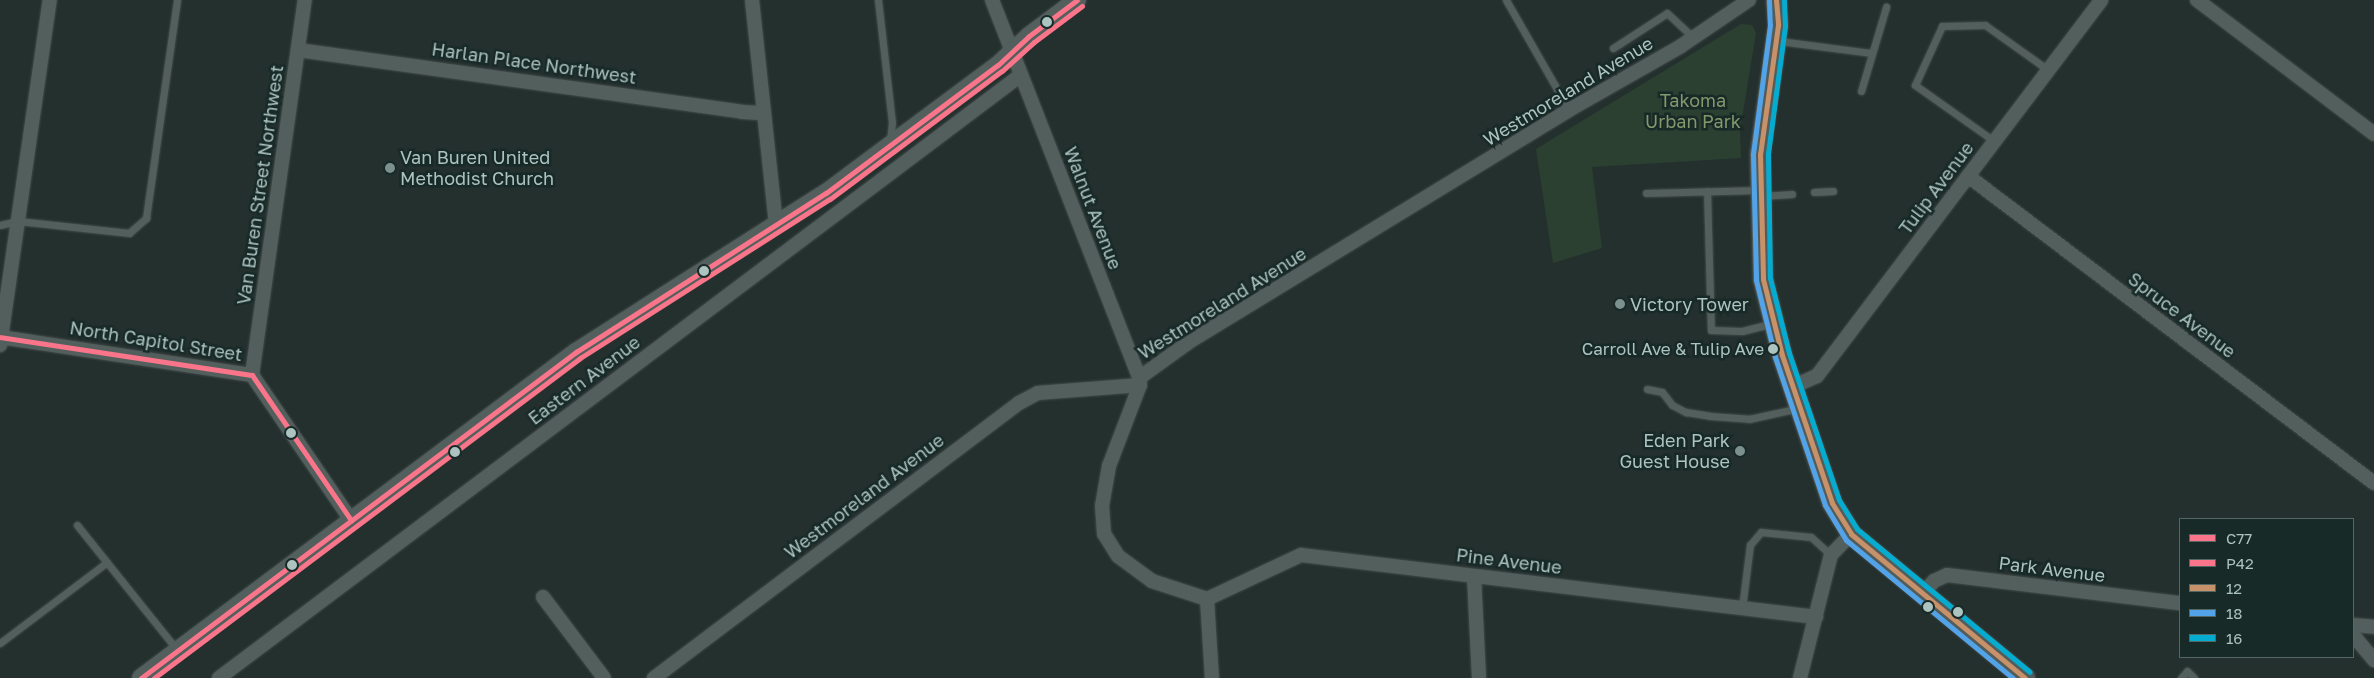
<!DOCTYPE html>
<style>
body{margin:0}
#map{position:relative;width:2374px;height:678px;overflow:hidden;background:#24302e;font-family:"Golos Text",sans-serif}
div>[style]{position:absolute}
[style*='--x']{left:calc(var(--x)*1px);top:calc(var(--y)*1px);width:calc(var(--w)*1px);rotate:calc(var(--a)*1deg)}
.green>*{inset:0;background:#2b4030}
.roads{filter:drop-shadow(0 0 1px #424b49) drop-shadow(0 0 1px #424b49)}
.service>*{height:7px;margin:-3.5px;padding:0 3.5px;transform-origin:3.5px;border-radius:3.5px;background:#535f5d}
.minor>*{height:14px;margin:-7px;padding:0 7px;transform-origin:7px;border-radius:7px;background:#535f5d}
.tertiary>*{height:18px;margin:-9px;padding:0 9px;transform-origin:9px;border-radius:9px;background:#535f5d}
.secondary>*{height:20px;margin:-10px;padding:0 10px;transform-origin:10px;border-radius:10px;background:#525d5b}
.bus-1>*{height:5px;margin:-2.5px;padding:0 2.5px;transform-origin:2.5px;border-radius:2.5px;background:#fa758a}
.bus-2>*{height:5px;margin:-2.5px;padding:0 2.5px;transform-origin:2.5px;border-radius:2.5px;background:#fa758a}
.bus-3>*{height:5px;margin:-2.5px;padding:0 2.5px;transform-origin:2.5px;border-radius:2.5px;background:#c7916a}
.bus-4>*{height:5px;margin:-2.5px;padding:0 2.5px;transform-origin:2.5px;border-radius:2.5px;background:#53a3e8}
.bus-5>*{height:5px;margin:-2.5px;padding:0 2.5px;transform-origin:2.5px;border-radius:2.5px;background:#06acd0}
.dots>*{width:14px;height:14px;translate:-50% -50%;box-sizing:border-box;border:2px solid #182a27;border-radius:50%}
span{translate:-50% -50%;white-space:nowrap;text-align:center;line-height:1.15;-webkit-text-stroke:5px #182a27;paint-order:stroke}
.bus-label{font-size:17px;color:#acc3c0}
.right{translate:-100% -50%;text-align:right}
.street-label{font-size:18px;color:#acc3c0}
.park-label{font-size:18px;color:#84986c}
.poi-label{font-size:18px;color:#acc3c0}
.left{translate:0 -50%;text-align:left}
.legend{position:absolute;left:2179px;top:518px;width:175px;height:140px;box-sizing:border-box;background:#182a27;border:1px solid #536764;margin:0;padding:6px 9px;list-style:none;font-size:15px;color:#acc3c0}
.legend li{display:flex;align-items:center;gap:10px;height:25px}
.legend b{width:25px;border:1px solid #536764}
</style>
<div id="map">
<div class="green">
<div style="clip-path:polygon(1741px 24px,1752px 25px,1756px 33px,1740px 131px,1741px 158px,1592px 167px,1602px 248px,1553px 263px,1536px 149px)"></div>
</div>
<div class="roads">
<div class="service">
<div style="--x:878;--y:0;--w:123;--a:83.5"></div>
<div style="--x:892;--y:122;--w:19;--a:96"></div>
<div style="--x:1506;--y:0;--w:127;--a:60.2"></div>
<div style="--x:1779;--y:41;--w:94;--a:7.4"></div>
<div style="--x:1613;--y:48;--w:64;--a:-32.9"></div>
<div style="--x:1667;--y:13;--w:35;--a:43"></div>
<div style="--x:1861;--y:91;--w:88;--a:-73.4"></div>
<div style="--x:1994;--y:141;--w:97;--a:-144.7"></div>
<div style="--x:1915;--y:85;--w:65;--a:-65.4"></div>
<div style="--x:1942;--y:26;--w:43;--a:-1.3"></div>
<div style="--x:1985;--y:25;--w:77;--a:35.5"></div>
<div style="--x:1707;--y:191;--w:139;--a:88.4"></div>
<div style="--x:1711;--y:330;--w:31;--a:2"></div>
<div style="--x:1742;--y:331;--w:32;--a:-14"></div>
<div style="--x:1814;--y:192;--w:19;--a:-3"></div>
<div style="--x:1646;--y:193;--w:114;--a:-1.5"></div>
<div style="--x:1762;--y:196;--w:30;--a:-4"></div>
<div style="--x:0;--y:225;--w:18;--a:-13"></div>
<div style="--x:18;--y:221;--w:112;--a:6.2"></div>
<div style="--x:129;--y:233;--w:23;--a:-41"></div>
<div style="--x:146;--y:218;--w:220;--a:-81.9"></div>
<div style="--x:1647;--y:389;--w:15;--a:11"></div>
<div style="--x:1662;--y:392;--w:16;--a:52"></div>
<div style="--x:1672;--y:405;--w:16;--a:27"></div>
<div style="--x:1686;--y:412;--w:24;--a:9"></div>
<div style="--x:1710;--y:416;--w:39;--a:4"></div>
<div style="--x:1749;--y:419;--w:51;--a:-12.4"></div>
<div style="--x:77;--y:525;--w:160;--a:51.3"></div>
<div style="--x:1742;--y:608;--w:64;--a:-82.8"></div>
<div style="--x:1750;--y:545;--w:17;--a:-50"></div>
<div style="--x:1761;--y:532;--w:50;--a:5.7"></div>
<div style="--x:1811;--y:537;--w:27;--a:42"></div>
<div style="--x:0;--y:643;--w:134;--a:-37.1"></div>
<div style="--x:2181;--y:678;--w:9;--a:-49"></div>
<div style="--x:2187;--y:671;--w:10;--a:45"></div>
</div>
<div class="minor">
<div style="--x:752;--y:0;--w:226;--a:83.9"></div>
<div style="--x:992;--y:0;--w:406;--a:68.7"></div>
<div style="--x:2197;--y:0;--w:222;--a:37.1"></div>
<div style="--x:298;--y:50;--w:448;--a:7.9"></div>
<div style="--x:742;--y:112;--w:22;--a:3"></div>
<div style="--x:1968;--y:176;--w:509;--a:37.1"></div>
<div style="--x:0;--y:337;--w:255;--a:8.6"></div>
<div style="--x:252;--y:375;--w:176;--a:55.7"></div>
<div style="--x:0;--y:345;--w:349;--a:-81.8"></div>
<div style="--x:252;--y:375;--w:379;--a:-82"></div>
<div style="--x:1792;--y:387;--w:27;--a:-24"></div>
<div style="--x:1817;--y:376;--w:471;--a:-52.9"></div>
<div style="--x:1474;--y:576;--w:102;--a:87.2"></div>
<div style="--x:1924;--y:592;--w:15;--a:-48"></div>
<div style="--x:1934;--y:581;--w:14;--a:-25"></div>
<div style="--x:1947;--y:575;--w:235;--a:6.9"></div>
<div style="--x:543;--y:597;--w:101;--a:53"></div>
<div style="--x:1207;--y:599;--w:58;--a:-161.9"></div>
<div style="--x:1152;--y:581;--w:42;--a:-143.7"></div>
<div style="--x:1118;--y:556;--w:26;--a:-122"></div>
<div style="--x:1104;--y:534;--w:28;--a:-94"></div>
<div style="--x:1102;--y:506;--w:41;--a:-80.1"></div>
<div style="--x:1109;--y:466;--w:87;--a:-69.1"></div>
<div style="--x:1140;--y:385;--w:7;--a:-98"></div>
<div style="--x:1139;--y:378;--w:62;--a:-35.8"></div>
<div style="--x:1189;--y:342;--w:445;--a:-31.4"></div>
<div style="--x:1569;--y:110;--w:129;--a:-29.7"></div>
<div style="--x:1681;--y:46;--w:82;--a:-34.1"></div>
<div style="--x:1207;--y:599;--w:104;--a:-25.1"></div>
<div style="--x:1301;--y:555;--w:519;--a:6.86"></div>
<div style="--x:1207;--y:599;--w:79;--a:86.4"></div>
<div style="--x:2353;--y:625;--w:21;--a:5"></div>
<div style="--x:2353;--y:635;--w:33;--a:50"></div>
<div style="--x:219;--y:678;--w:1003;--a:-36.94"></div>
<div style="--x:654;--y:678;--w:457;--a:-37"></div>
<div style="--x:1019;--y:403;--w:21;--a:-28"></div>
<div style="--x:1038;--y:393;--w:102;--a:-4.5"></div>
<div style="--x:1800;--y:678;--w:127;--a:-75.9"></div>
<div style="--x:1831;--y:555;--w:29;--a:-46"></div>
</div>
<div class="tertiary">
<div style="--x:141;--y:678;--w:544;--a:-36.85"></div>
<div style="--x:576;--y:352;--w:296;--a:-32.5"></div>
<div style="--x:826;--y:193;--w:214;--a:-36.7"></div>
<div style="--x:998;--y:65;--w:42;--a:-43.1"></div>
<div style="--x:1029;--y:36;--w:60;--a:-36.9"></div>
</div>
<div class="secondary">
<div style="--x:1776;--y:0;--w:25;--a:85"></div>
<div style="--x:1778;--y:25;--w:130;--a:97.9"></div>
<div style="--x:1760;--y:154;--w:125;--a:88.6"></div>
<div style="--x:1763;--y:279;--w:78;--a:76"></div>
<div style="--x:1782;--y:355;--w:156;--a:71.3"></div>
<div style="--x:1832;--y:503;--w:36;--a:58"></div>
<div style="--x:1851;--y:534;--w:226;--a:39.6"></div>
</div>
</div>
<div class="bus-1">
<div style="--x:0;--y:337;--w:255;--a:8.6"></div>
<div style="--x:252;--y:375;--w:176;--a:55.7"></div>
<div style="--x:141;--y:678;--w:544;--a:-36.85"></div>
<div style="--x:576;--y:352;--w:296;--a:-32.5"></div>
<div style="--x:826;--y:193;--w:214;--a:-36.7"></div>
<div style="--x:998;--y:65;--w:42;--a:-43.1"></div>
<div style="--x:1029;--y:36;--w:60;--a:-36.9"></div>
</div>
<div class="bus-2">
<div style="--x:154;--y:678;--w:533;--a:-36.91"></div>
<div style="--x:580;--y:358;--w:296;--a:-32.5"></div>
<div style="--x:830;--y:199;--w:214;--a:-36.7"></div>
<div style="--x:1002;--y:71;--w:43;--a:-42.2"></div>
<div style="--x:1034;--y:42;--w:60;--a:-36.9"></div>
</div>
<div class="bus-3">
<div style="--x:1776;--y:0;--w:25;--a:85"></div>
<div style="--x:1778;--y:25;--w:130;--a:97.9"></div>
<div style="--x:1760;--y:154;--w:125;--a:88.6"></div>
<div style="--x:1763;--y:279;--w:78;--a:76"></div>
<div style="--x:1782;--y:355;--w:156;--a:71.3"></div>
<div style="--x:1832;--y:503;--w:36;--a:58"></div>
<div style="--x:1851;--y:534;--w:226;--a:39.6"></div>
</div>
<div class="bus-4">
<div style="--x:1769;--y:1;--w:24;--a:88"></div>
<div style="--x:1770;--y:25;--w:130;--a:97.5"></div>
<div style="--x:1753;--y:154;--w:126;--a:88.6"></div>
<div style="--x:1756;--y:280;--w:79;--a:76.1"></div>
<div style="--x:1775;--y:357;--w:156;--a:71.3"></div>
<div style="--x:1825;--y:505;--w:41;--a:59"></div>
<div style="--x:1846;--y:540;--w:217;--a:39.6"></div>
</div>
<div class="bus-5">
<div style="--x:1784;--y:0;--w:26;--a:88"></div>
<div style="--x:1785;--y:26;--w:129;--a:97.6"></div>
<div style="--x:1768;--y:154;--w:124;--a:89.1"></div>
<div style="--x:1770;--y:278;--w:77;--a:75.8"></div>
<div style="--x:1789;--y:353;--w:155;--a:71.2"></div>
<div style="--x:1839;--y:500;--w:34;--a:58"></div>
<div style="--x:1857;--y:529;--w:224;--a:39.6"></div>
</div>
<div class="dots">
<div style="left:1047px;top:22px;background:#acc3c0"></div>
<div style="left:390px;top:168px;background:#7c908d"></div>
<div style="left:704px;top:271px;background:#acc3c0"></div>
<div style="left:1620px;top:304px;background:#7c908d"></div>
<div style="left:1773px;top:349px;background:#acc3c0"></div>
<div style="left:291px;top:433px;background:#acc3c0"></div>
<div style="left:1740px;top:451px;background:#7c908d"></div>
<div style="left:455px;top:452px;background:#acc3c0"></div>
<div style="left:292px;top:565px;background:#acc3c0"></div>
<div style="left:1928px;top:607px;background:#acc3c0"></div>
<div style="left:1958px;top:612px;background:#acc3c0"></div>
</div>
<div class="bus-label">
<span class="right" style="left:1764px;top:349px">Carroll Ave &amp; Tulip Ave</span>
</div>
<div class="street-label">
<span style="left:534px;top:63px;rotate:8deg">Harlan Place Northwest</span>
<span style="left:1568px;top:91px;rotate:-31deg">Westmoreland Avenue</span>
<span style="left:260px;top:185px;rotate:-82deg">Van Buren Street Northwest</span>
<span style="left:1936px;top:188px;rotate:-53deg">Tulip Avenue</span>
<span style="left:1093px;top:208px;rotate:69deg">Walnut Avenue</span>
<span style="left:1222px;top:303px;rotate:-32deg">Westmoreland Avenue</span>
<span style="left:2182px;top:315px;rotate:37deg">Spruce Avenue</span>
<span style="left:156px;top:341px;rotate:9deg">North Capitol Street</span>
<span style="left:584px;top:380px;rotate:-37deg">Eastern Avenue</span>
<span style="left:864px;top:496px;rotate:-37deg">Westmoreland Avenue</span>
<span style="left:1509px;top:561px;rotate:7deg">Pine Avenue</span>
<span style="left:2052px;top:569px;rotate:7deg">Park Avenue</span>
</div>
<div class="park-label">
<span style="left:1693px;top:111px">Takoma<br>Urban Park</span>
</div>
<div class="poi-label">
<span class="left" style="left:400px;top:168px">Van Buren United<br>Methodist Church</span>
<span class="left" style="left:1630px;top:304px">Victory Tower</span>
<span class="right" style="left:1730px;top:451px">Eden Park<br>Guest House</span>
</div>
<ul class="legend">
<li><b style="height:6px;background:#fa758a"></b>C77</li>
<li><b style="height:6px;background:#fa758a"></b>P42</li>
<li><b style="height:6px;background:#c7916a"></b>12</li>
<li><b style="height:6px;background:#53a3e8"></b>18</li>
<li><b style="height:6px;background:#06acd0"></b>16</li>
</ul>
</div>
